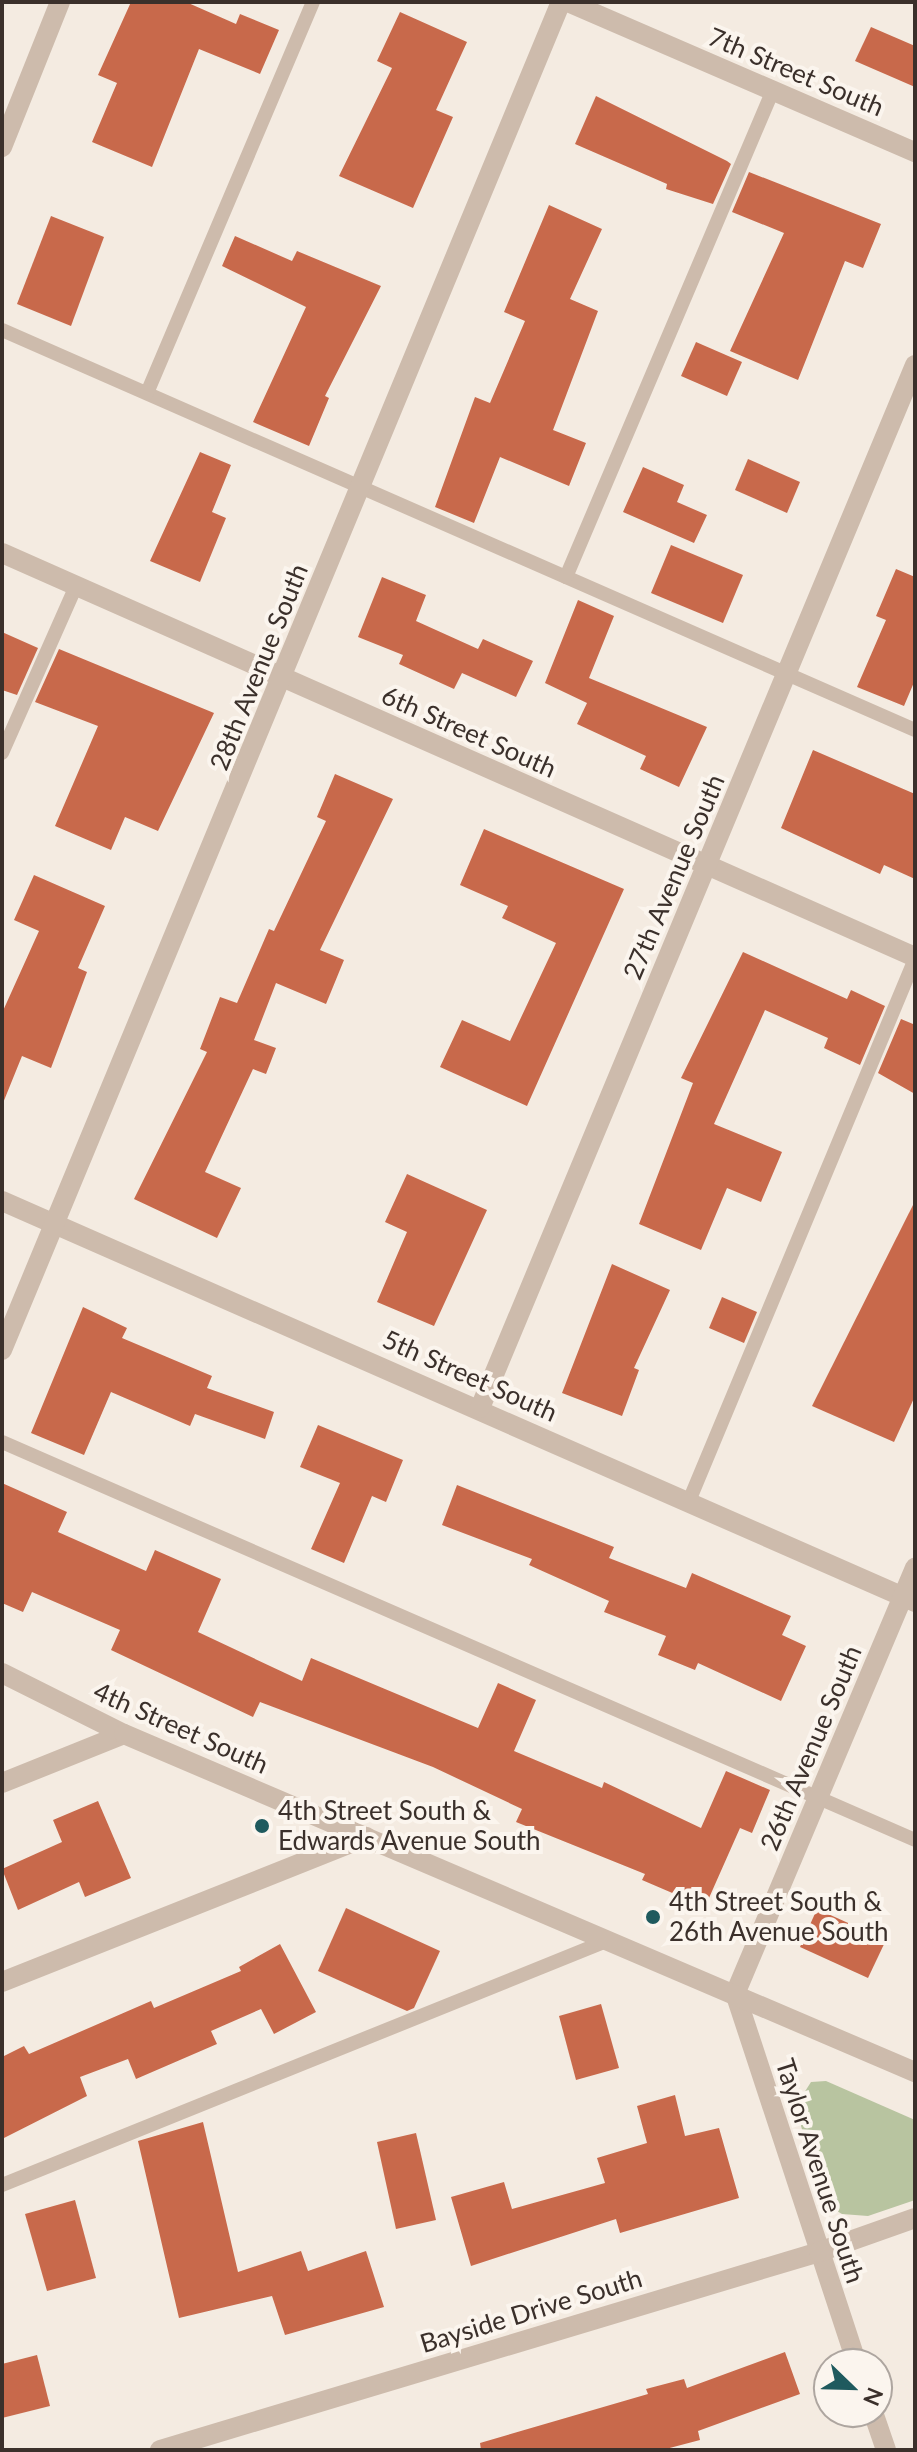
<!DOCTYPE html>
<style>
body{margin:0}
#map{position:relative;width:917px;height:2452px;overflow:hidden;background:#f4ebe1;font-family:Lato,sans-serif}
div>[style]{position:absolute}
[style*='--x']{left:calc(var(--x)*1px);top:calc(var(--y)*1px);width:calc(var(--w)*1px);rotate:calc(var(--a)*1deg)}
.green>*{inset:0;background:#b8c4a0}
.building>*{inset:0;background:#c8694b}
.service>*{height:14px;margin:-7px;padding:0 7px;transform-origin:7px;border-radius:7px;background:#cdbbac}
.minor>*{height:20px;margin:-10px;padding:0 10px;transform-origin:10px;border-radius:10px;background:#cdbbac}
.tertiary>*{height:20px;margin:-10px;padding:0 10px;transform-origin:10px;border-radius:10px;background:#cdbbac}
.dots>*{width:22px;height:22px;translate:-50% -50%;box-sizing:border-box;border:4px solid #fbf5ee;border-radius:50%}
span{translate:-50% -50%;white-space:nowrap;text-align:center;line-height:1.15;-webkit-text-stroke:8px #fbf5ee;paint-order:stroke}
.street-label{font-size:26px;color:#3b302b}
.poi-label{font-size:26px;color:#3b302b}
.left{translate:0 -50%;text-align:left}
.frame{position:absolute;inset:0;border:4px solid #3b302b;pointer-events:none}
.north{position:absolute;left:813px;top:2348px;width:80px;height:80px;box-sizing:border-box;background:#fbf5ee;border:2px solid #aea6a0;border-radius:50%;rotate:113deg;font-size:22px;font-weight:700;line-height:32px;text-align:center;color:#3b302b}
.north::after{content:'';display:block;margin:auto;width:28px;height:36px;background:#1f5a5e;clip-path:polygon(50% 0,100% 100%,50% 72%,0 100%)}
</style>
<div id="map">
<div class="green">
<div style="clip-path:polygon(826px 2081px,915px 2120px,915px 2200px,868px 2216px,842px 2214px,825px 2204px,801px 2126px,804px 2093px,811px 2082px)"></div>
</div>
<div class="building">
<div style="clip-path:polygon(131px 2px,186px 2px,236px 24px,240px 14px,279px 30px,260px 74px,199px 49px,152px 167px,92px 142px,117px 83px,98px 75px)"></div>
<div style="clip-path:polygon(400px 12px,467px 42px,436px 110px,453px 117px,413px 208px,339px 176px,392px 68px,377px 61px)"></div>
<div style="clip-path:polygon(871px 27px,915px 46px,915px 87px,855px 61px)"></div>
<div style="clip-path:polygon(596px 96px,727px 161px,731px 164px,713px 204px,666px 189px,667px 184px,575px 144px)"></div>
<div style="clip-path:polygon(749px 172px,881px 224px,863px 268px,845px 261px,798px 380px,730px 351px,784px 233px,732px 212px)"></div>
<div style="clip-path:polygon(549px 205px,602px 229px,570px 299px,598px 311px,553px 430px,586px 443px,569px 486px,500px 457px,474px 523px,435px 507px,475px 397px,490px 403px,525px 321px,504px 312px)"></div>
<div style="clip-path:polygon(51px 216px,104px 237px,71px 326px,17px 304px)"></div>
<div style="clip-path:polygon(235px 236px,292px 261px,297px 251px,381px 286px,325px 396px,329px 398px,309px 446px,253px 422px,306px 307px,222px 266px)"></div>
<div style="clip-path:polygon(696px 342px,742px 362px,727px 396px,681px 376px)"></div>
<div style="clip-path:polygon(200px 452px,231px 465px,212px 512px,226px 518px,200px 582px,150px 561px)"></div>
<div style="clip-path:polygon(748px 459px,800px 482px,787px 513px,735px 490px)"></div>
<div style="clip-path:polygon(643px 467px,684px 485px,677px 502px,707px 515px,694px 543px,623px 512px)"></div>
<div style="clip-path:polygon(671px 545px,743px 575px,723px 623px,651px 593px)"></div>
<div style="clip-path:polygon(896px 569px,915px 577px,915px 680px,904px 706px,857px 687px,886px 620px,876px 616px)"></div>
<div style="clip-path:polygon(382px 577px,426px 595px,416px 621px,478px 649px,483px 639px,533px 661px,516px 697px,462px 673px,454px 689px,399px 664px,403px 655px,358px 637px)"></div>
<div style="clip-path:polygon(578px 600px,614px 616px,589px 678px,707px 727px,679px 787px,640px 769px,646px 756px,577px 724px,587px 703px,545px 683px)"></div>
<div style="clip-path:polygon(2px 632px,38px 648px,17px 695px,2px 690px)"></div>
<div style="clip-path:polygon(59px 649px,214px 713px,158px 831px,125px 817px,111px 850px,55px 826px,98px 726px,35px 702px)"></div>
<div style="clip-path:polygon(813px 750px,915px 794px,915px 879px,884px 865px,880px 874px,781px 828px)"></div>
<div style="clip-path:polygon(335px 774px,393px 799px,320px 950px,344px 960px,326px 1004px,276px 983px,254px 1040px,276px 1048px,266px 1074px,253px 1069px,205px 1172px,241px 1188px,217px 1238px,134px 1199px,207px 1052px,200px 1049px,220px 997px,237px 1003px,269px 929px,274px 931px,326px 821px,317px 817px)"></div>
<div style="clip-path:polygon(484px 829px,624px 889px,527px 1106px,440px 1067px,462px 1020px,510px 1041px,556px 943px,502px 918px,508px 906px,460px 885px)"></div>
<div style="clip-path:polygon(34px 875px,105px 906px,78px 968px,87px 972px,51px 1068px,22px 1056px,3px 1103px,2px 1013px,39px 931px,14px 920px)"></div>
<div style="clip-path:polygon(743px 952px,847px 999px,851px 990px,885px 1006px,860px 1065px,824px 1048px,828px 1038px,765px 1010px,714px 1124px,782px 1152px,761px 1202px,727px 1188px,701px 1250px,639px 1224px,693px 1083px,681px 1078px)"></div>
<div style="clip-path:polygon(901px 1019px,913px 1024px,915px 1020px,915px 1094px,878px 1073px)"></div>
<div style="clip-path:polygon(407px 1174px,487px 1210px,434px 1326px,377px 1302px,407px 1232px,385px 1222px)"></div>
<div style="clip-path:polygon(915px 1201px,915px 1396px,894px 1442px,812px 1406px)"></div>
<div style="clip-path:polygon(612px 1264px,670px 1290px,634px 1368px,639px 1370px,622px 1416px,562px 1393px)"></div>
<div style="clip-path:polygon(722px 1297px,757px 1312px,744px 1343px,709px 1328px)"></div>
<div style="clip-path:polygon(83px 1307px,127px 1328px,122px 1338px,212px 1376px,207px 1388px,274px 1412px,265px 1439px,195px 1414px,190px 1426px,111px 1392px,84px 1455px,31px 1433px)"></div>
<div style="clip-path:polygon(318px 1425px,403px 1460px,386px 1502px,372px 1496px,344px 1563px,311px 1549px,340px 1483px,300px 1467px)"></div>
<div style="clip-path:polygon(2px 1483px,67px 1512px,58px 1532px,146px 1571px,155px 1550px,221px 1579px,198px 1632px,302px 1681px,311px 1658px,478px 1728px,498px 1683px,536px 1700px,514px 1751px,602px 1788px,604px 1782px,701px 1828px,726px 1771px,770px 1790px,752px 1833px,740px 1828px,705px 1907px,642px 1880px,645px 1874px,516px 1822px,522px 1809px,433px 1767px,260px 1702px,253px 1717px,111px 1650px,120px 1630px,32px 1592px,23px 1612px,2px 1603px)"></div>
<div style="clip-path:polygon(457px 1485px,614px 1547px,609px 1558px,686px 1588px,692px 1573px,791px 1616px,782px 1635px,806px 1646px,781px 1701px,698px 1663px,695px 1670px,658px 1655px,666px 1636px,604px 1612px,609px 1601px,529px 1565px,532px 1559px,442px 1525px)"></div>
<div style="clip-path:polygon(98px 1801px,131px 1878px,85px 1897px,79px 1882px,18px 1910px,2px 1869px,62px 1842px,53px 1820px)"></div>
<div style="clip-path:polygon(346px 1908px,440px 1951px,414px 2008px,407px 2011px,318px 1971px)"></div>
<div style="clip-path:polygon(817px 1909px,886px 1940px,868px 1978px,800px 1947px)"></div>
<div style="clip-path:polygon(280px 1944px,316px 2012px,274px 2034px,261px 2009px,211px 2031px,217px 2044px,136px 2079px,128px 2059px,80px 2077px,87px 2096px,2px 2139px,2px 2057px,24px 2046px,29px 2054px,151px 2001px,154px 2008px,241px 1971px,239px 1967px)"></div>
<div style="clip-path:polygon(601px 2004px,619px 2068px,576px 2080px,559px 2016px)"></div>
<div style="clip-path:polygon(675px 2095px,685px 2136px,719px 2128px,739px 2198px,620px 2233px,616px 2219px,471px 2266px,451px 2197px,504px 2182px,512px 2209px,605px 2183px,597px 2158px,647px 2143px,637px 2106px)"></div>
<div style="clip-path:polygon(203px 2122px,238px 2272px,301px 2251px,308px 2271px,366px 2251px,384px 2307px,285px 2335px,272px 2296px,179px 2318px,138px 2141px)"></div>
<div style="clip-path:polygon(416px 2133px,436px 2220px,396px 2229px,377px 2142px)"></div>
<div style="clip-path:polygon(75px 2200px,96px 2278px,47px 2291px,25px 2214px)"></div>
<div style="clip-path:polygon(785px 2352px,800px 2394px,698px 2431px,700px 2440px,662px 2450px,481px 2450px,480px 2443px,648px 2394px,646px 2389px,684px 2379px,687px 2388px)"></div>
<div style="clip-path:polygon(37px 2355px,50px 2406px,2px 2418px,2px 2364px)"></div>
</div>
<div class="service">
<div style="--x:2;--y:330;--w:997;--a:23.66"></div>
<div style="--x:147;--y:393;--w:425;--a:-67"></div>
<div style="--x:566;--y:577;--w:529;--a:-66.97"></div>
<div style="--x:2;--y:753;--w:183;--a:-66.1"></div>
<div style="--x:2;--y:1442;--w:996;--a:23.55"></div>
<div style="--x:689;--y:1501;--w:587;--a:-67.37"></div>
<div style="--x:2;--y:2185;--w:655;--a:-21.98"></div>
</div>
<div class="minor">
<div style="--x:2;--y:147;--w:156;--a:-68.2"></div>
<div style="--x:2;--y:553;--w:998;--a:23.87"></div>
<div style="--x:2;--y:1201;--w:997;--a:23.71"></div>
<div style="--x:2;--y:1350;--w:1459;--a:-67.48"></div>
<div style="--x:480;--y:1408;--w:1130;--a:-67.36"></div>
<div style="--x:2;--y:1783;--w:131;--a:-21.9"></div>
<div style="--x:2;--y:1982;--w:392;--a:-21.7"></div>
<div style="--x:857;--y:2364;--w:390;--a:-108.2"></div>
<div style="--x:735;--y:1994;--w:463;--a:-67.1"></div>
<div style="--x:873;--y:2412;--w:40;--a:71.1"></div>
<div style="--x:160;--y:2450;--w:688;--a:-16.72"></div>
<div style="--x:819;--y:2252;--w:102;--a:-19.5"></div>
</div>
<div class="tertiary">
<div style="--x:568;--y:2;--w:378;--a:23.4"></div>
<div style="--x:2;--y:1673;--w:136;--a:26.6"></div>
<div style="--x:124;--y:1734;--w:860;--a:23.14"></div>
</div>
<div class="dots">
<div style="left:262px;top:1826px;background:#1f5a5e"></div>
<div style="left:653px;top:1917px;background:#1f5a5e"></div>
</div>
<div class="street-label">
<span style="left:796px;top:72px;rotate:23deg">7th Street South</span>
<span style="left:259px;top:667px;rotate:-68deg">28th Avenue South</span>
<span style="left:469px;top:732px;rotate:24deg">6th Street South</span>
<span style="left:674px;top:877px;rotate:-67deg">27th Avenue South</span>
<span style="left:470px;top:1376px;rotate:24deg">5th Street South</span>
<span style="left:181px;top:1728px;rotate:24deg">4th Street South</span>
<span style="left:811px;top:1748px;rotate:-67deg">26th Avenue South</span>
<span style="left:820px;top:2171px;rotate:72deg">Taylor Avenue South</span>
<span style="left:531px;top:2311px;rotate:-17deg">Bayside Drive South</span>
</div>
<div class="poi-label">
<span class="left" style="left:278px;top:1826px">4th Street South &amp;<br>Edwards Avenue South</span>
<span class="left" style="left:669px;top:1917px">4th Street South &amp;<br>26th Avenue South</span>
</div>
<div class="frame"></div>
<div class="north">N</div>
</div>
